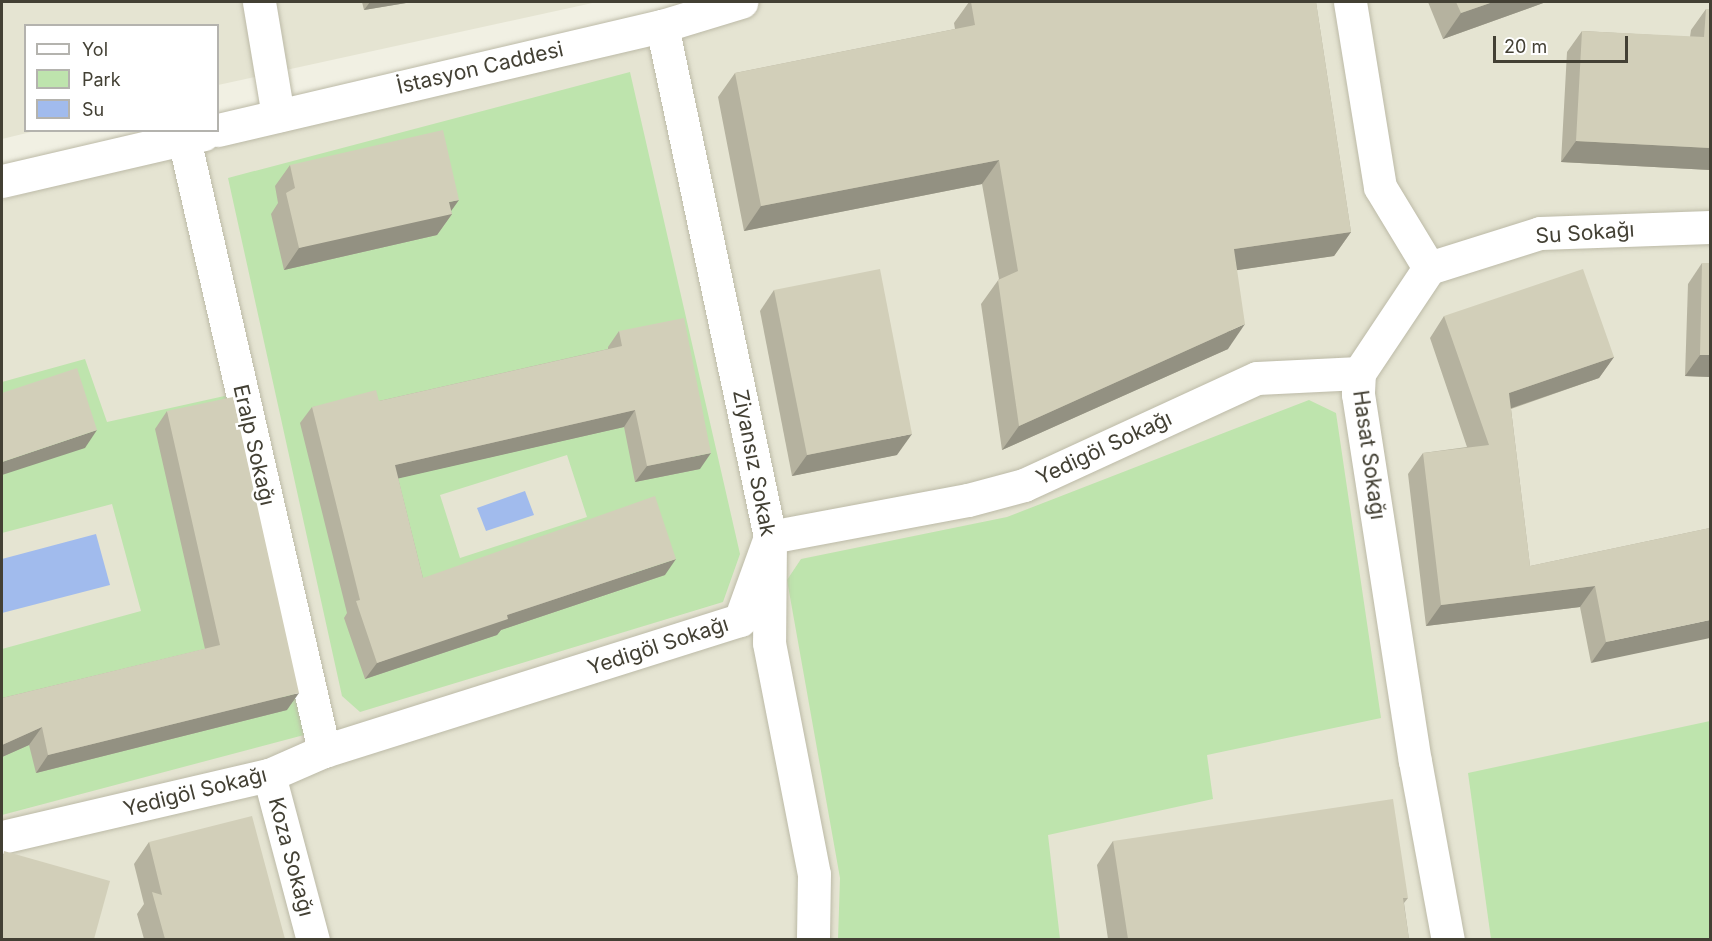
<!DOCTYPE html>
<meta charset="utf-8">
<style>
body{margin:0}
#map{position:relative;width:1712px;height:941px;overflow:hidden;background:#f1f0e3;font-family:Inter,sans-serif}
div>[style]{position:absolute}
[style*='--x']{left:calc(var(--x)*1px);top:calc(var(--y)*1px);width:calc(var(--w)*1px);rotate:calc(var(--a)*1deg)}
.residential>*{inset:0;background:#e5e4d2}
.green>*{inset:0;background:#bee4ad}
.water>*{inset:0;background:#a1bbed}
.roads{filter:drop-shadow(0 0 2px #bcbaa7) drop-shadow(0 0 2px #bcbaa7)}
.minor>*{height:33px;margin:-16.5px;padding:0 16.5px;transform-origin:16.5px;border-radius:16.5px;background:#fff}
.wall>*{inset:0;background:#b5b29f}
.shaded-wall>*{inset:0;background:#939182}
.building>*{inset:0;background:#d2cfb9}
span{translate:-50% -50%;white-space:nowrap;text-align:center;line-height:1.15;-webkit-text-stroke:5px #fff;paint-order:stroke}
.street-label{font-size:21px;color:#434034}
.frame{position:absolute;inset:0;border:3px solid #434034;pointer-events:none}
.legend{position:absolute;left:24px;top:24px;width:195px;height:108px;box-sizing:border-box;background:#fff;border:2px solid #b4b3ae;margin:0;padding:8px 10px;list-style:none;font-size:18px;color:#434034}
.legend li{display:flex;align-items:center;gap:12px;height:30px}
.legend b{width:30px;border:2px solid #b4b3ae}
.scale{position:absolute;left:1493px;top:36px;width:135px;height:27px;box-sizing:border-box;border:3px solid #434034;border-top:0;padding-left:8px;font-size:18px;line-height:21px;white-space:nowrap;color:#434034;-webkit-text-stroke:4px #fff;paint-order:stroke}
</style>
<div id="map">
<div class="residential">
<div style="clip-path:polygon(2px 2px,597px 2px,218px 85px,218px 26px,26px 26px,26px 130px,35px 131px,2px 139px)"></div>
<div style="clip-path:polygon(735px 2px,1710px 2px,1710px 939px,2px 939px,2px 200px)"></div>
</div>
<div class="green">
<div style="clip-path:polygon(evenodd,630px 72px,740px 554px,723px 602px,360px 712px,342px 696px,228px 178px,630px 72px,567px 455px,587px 517px,460px 558px,440px 495px,567px 455px)"></div>
<div style="clip-path:polygon(85px 359px,107px 422px,229px 395px,304px 735px,2px 815px,2px 649px,141px 611px,112px 504px,2px 533px,2px 382px)"></div>
<div style="clip-path:polygon(1309px 400px,1336px 413px,1381px 718px,1207px 755px,1213px 799px,1048px 835px,1060px 939px,838px 939px,840px 878px,787px 580px,801px 559px,1007px 517px)"></div>
<div style="clip-path:polygon(1710px 721px,1710px 939px,1491px 939px,1468px 773px)"></div>
</div>
<div class="water">
<div style="clip-path:polygon(525px 491px,534px 515px,486px 531px,477px 508px)"></div>
<div style="clip-path:polygon(96px 534px,110px 585px,2px 613px,2px 559px)"></div>
</div>
<div class="roads">
<div class="minor">
<div style="--x:259;--y:2;--w:115;--a:80.5"></div>
<div style="--x:1350;--y:2;--w:187;--a:80.8"></div>
<div style="--x:1380;--y:187;--w:95;--a:58.8"></div>
<div style="--x:662;--y:26;--w:522;--a:78.07"></div>
<div style="--x:770;--y:537;--w:106;--a:90.5"></div>
<div style="--x:769;--y:643;--w:235;--a:79"></div>
<div style="--x:814;--y:874;--w:66;--a:90.9"></div>
<div style="--x:218;--y:130;--w:456;--a:-13.2"></div>
<div style="--x:662;--y:26;--w:83;--a:-16.9"></div>
<div style="--x:184;--y:139;--w:628;--a:77.11"></div>
<div style="--x:2;--y:181;--w:207;--a:-13.1"></div>
<div style="--x:1429;--y:268;--w:126;--a:123.7"></div>
<div style="--x:1359;--y:373;--w:21;--a:93"></div>
<div style="--x:1358;--y:394;--w:371;--a:81.2"></div>
<div style="--x:1415;--y:761;--w:182;--a:79.6"></div>
<div style="--x:1429;--y:268;--w:116;--a:-17.5"></div>
<div style="--x:1540;--y:233;--w:170;--a:-2"></div>
<div style="--x:269;--y:775;--w:171;--a:75.1"></div>
<div style="--x:2;--y:837;--w:274;--a:-13.1"></div>
<div style="--x:269;--y:775;--w:60;--a:-23.6"></div>
<div style="--x:324;--y:751;--w:436;--a:-17.5"></div>
<div style="--x:740;--y:620;--w:88;--a:-70.1"></div>
<div style="--x:770;--y:537;--w:201;--a:-10.6"></div>
<div style="--x:968;--y:500;--w:58;--a:-15"></div>
<div style="--x:1024;--y:485;--w:256;--a:-24.7"></div>
<div style="--x:1257;--y:378;--w:102;--a:-2.8"></div>
</div>
</div>
<div class="wall">
<div style="clip-path:polygon(362px 2px,412px 2px,364px 10px)"></div>
<div style="clip-path:polygon(969px 2px,1316px 2px,1351px 232px,1334px 256px,1237px 270px,1228px 349px,1002px 450px,981px 304px,999px 279px,982px 184px,744px 231px,718px 97px,735px 73px,955px 29px,954px 23px)"></div>
<div style="clip-path:polygon(1428px 2px,1546px 2px,1443px 39px)"></div>
<div style="clip-path:polygon(1706px 9px,1710px 170px,1561px 162px,1567px 52px,1582px 31px,1690px 37px,1691px 30px)"></div>
<div style="clip-path:polygon(290px 165px,451px 211px,452px 214px,437px 235px,284px 270px,271px 214px,278px 203px,275px 186px)"></div>
<div style="clip-path:polygon(1702px 263px,1710px 377px,1685px 376px,1688px 284px)"></div>
<div style="clip-path:polygon(774px 290px,897px 455px,792px 476px,760px 311px)"></div>
<div style="clip-path:polygon(1444px 316px,1614px 357px,1599px 378px,1511px 409px,1530px 566px,1710px 528px,1591px 663px,1580px 607px,1426px 626px,1408px 474px,1423px 453px,1467px 447px,1430px 338px)"></div>
<div style="clip-path:polygon(619px 331px,700px 469px,635px 482px,624px 427px,398px 478px,423px 578px,665px 575px,501px 630px,497px 635px,365px 679px,344px 618px,347px 613px,300px 423px,312px 407px,379px 401px,608px 349px,608px 347px)"></div>
<div style="clip-path:polygon(167px 411px,287px 710px,36px 773px,29px 745px,2px 757px,2px 698px,205px 649px,155px 429px)"></div>
<div style="clip-path:polygon(1113px 841px,1408px 898px,1404px 903px,1409px 939px,1108px 939px,1097px 865px)"></div>
<div style="clip-path:polygon(149px 842px,285px 939px,144px 939px,137px 914px,144px 904px,134px 864px)"></div>
</div>
<div class="shaded-wall">
<div style="clip-path:polygon(370px 2px,412px 2px,364px 10px)"></div>
<div style="clip-path:polygon(1493px 2px,1546px 2px,1443px 39px,1461px 13px)"></div>
<div style="clip-path:polygon(1576px 141px,1710px 148px,1710px 170px,1561px 162px)"></div>
<div style="clip-path:polygon(999px 160px,982px 184px,744px 231px,761px 206px)"></div>
<div style="clip-path:polygon(459px 200px,449px 214px,452px 214px,437px 235px,284px 270px,299px 248px,449px 202px)"></div>
<div style="clip-path:polygon(1351px 232px,1334px 256px,1217px 273px,1234px 249px)"></div>
<div style="clip-path:polygon(1245px 324px,1228px 349px,1002px 450px,1019px 426px)"></div>
<div style="clip-path:polygon(1700px 355px,1710px 355px,1710px 377px,1685px 376px)"></div>
<div style="clip-path:polygon(1614px 357px,1599px 378px,1494px 414px,1509px 393px)"></div>
<div style="clip-path:polygon(635px 410px,624px 427px,383px 482px,395px 465px)"></div>
<div style="clip-path:polygon(97px 430px,85px 448px,2px 475px,2px 462px)"></div>
<div style="clip-path:polygon(912px 434px,897px 455px,792px 476px,807px 455px)"></div>
<div style="clip-path:polygon(711px 453px,700px 469px,635px 482px,647px 466px)"></div>
<div style="clip-path:polygon(676px 559px,665px 575px,501px 630px,497px 635px,365px 679px,377px 663px,507px 615px)"></div>
<div style="clip-path:polygon(1595px 586px,1580px 607px,1426px 626px,1441px 605px)"></div>
<div style="clip-path:polygon(1710px 620px,1710px 638px,1591px 663px,1606px 642px)"></div>
<div style="clip-path:polygon(299px 693px,287px 710px,36px 773px,48px 755px)"></div>
<div style="clip-path:polygon(42px 727px,29px 745px,2px 757px,2px 745px)"></div>
</div>
<div class="building">
<div style="clip-path:polygon(971px 2px,1316px 2px,1351px 232px,1234px 249px,1245px 324px,1019px 426px,998px 280px,1018px 271px,999px 160px,761px 206px,735px 73px,975px 25px)"></div>
<div style="clip-path:polygon(1456px 2px,1493px 2px,1461px 13px)"></div>
<div style="clip-path:polygon(1706px 9px,1710px 9px,1710px 148px,1576px 141px,1582px 31px,1704px 37px)"></div>
<div style="clip-path:polygon(443px 130px,459px 200px,449px 202px,452px 214px,299px 248px,286px 193px,295px 188px,290px 165px)"></div>
<div style="clip-path:polygon(1702px 263px,1710px 263px,1710px 355px,1700px 355px)"></div>
<div style="clip-path:polygon(880px 269px,912px 434px,807px 455px,774px 290px)"></div>
<div style="clip-path:polygon(1583px 269px,1614px 357px,1509px 393px,1530px 566px,1710px 528px,1710px 620px,1606px 642px,1595px 586px,1441px 605px,1423px 453px,1489px 445px,1444px 316px)"></div>
<div style="clip-path:polygon(684px 318px,711px 453px,647px 466px,635px 410px,395px 465px,423px 578px,655px 496px,676px 559px,507px 615px,508px 619px,377px 663px,356px 601px,360px 600px,312px 407px,376px 390px,379px 401px,622px 346px,619px 331px)"></div>
<div style="clip-path:polygon(77px 368px,97px 430px,2px 462px,2px 393px)"></div>
<div style="clip-path:polygon(233px 397px,299px 693px,48px 755px,42px 727px,2px 745px,2px 698px,220px 645px,167px 411px)"></div>
<div style="clip-path:polygon(1393px 799px,1408px 898px,1403px 898px,1409px 939px,1128px 939px,1113px 841px)"></div>
<div style="clip-path:polygon(252px 816px,285px 939px,165px 939px,152px 892px,162px 895px,149px 842px)"></div>
<div style="clip-path:polygon(4px 851px,110px 881px,94px 939px,2px 939px,2px 861px)"></div>
</div>
<div class="street-label">
<span style="left:480px;top:68px;rotate:-13deg">İstasyon Caddesi</span>
<span style="left:1585px;top:233px;rotate:-4deg">Su Sokağı</span>
<span style="left:254px;top:445px;rotate:77deg">Eralp Sokağı</span>
<span style="left:1104px;top:448px;rotate:-25deg">Yedigöl Sokağı</span>
<span style="left:1369px;top:455px;rotate:82deg">Hasat Sokağı</span>
<span style="left:754px;top:463px;rotate:79deg">Ziyansız Sokak</span>
<span style="left:658px;top:646px;rotate:-18deg">Yedigöl Sokağı</span>
<span style="left:195px;top:792px;rotate:-14deg">Yedigöl Sokağı</span>
<span style="left:291px;top:857px;rotate:75deg">Koza Sokağı</span>
</div>
<div class="frame"></div>
<ul class="legend">
<li><b style="height:8px;background:#fff"></b>Yol</li>
<li><b style="height:16px;background:#bee4ad"></b>Park</li>
<li><b style="height:16px;background:#a1bbed"></b>Su</li>
</ul>
<div class="scale">20 m</div>
</div>
